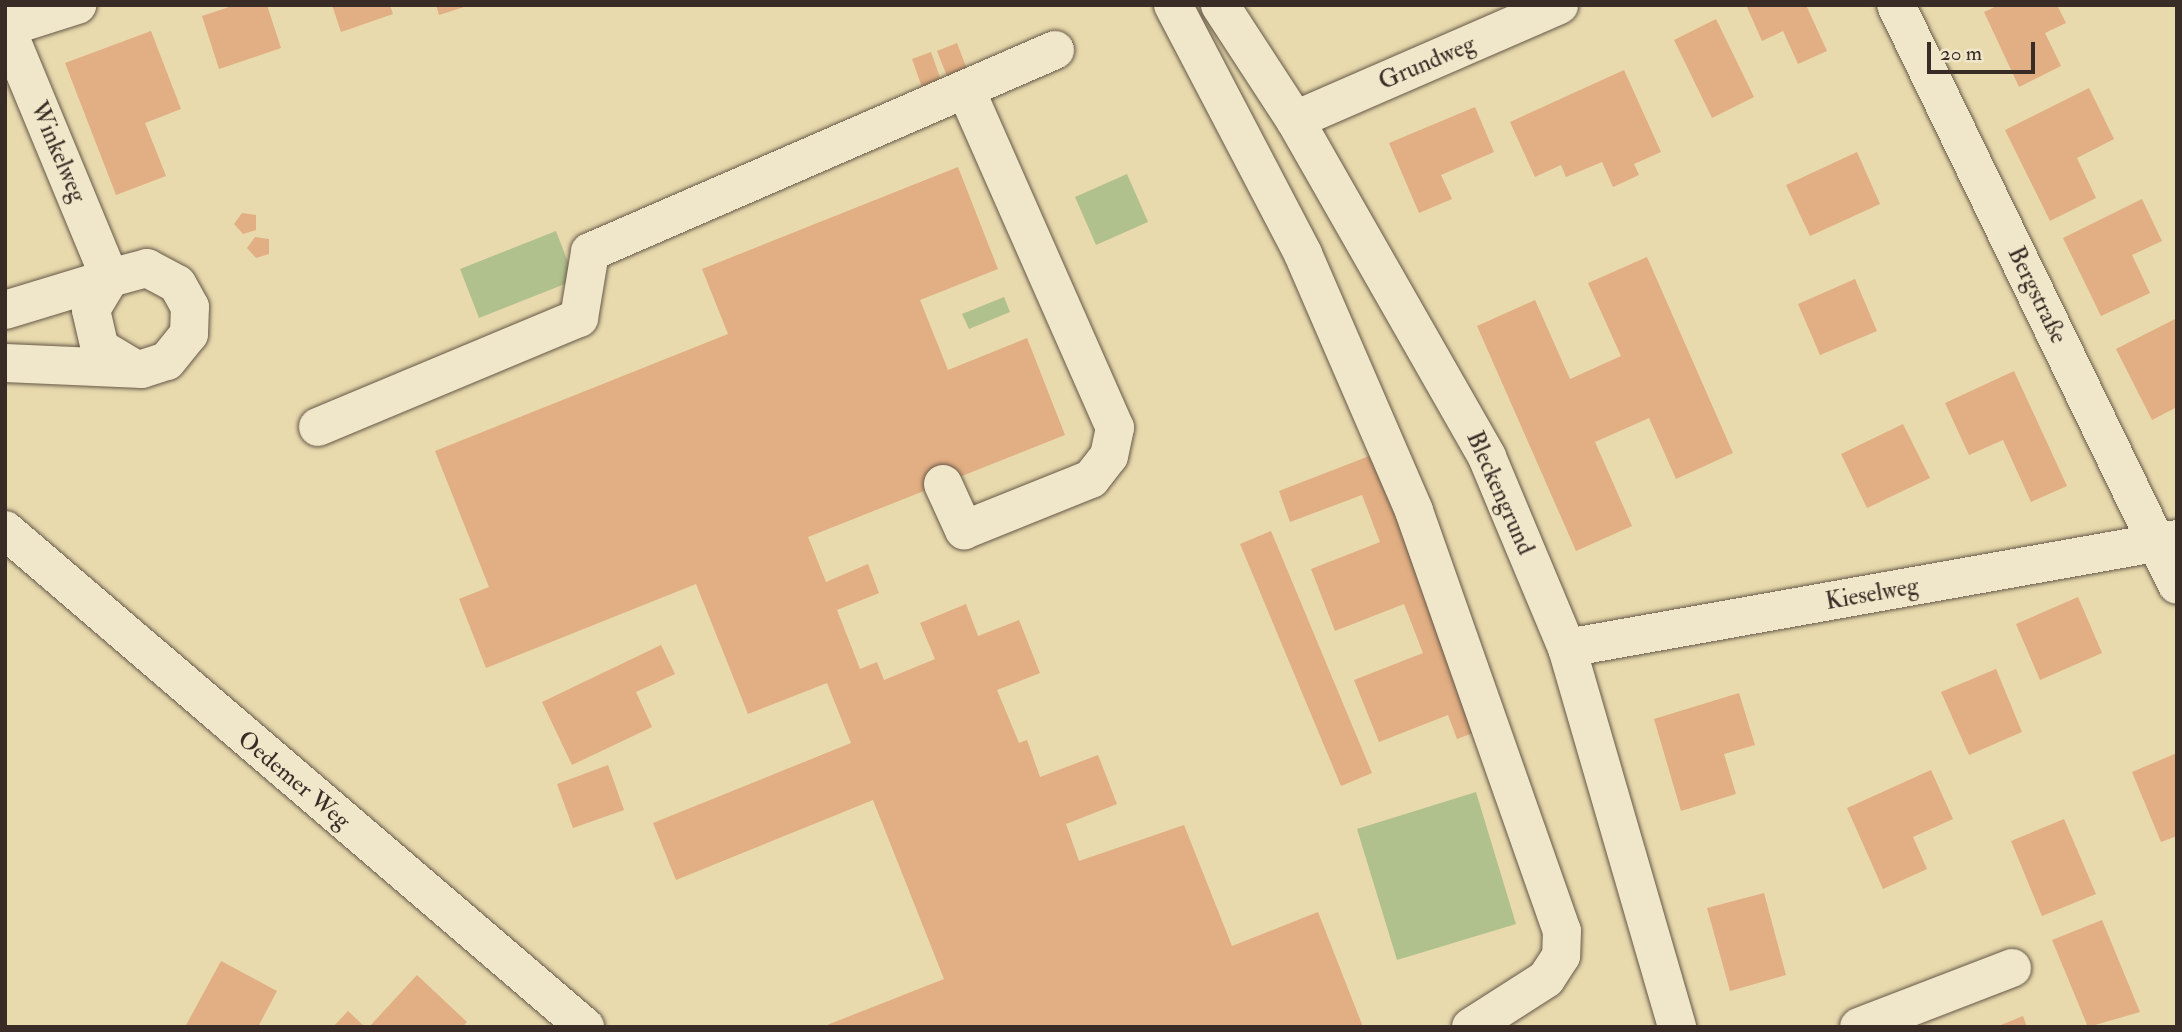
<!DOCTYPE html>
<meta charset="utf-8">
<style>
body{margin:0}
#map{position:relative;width:2182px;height:1032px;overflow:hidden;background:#e8daad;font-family:"IM FELL Double Pica",serif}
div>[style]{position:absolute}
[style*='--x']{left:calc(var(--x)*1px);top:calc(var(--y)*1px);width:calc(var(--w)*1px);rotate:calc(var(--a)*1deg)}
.green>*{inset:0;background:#b1c18e}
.building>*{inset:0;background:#e2ae83}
.roads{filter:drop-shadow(0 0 2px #655848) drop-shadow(0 0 2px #655848)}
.minor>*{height:38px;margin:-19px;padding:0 19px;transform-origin:19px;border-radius:19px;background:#f0e7ca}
span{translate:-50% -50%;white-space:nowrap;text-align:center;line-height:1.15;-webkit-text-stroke:6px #f0e7ca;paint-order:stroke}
.street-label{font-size:24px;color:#392c26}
.frame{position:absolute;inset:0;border:7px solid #392c26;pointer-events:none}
.scale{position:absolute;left:1927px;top:42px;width:108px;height:32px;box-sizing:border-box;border:4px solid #392c26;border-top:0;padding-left:9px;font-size:21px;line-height:24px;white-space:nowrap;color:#392c26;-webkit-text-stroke:5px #f0e7ca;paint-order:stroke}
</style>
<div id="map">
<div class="green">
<div style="clip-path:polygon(1127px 174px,1148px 222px,1096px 245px,1075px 197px)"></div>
<div style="clip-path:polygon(556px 231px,575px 280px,479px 318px,460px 269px)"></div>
<div style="clip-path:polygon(1004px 297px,1010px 312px,969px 329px,962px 314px)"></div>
<div style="clip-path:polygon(1476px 792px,1516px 924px,1397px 960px,1357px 829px)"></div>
</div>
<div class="building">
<div style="clip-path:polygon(235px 5px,267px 5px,281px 48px,219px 69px,202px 16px)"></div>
<div style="clip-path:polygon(332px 5px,390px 5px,393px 14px,341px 32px)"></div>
<div style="clip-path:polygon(436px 5px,467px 5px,467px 6px,439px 15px)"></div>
<div style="clip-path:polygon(1746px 5px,1806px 5px,1827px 51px,1798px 64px,1783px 31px,1762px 41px)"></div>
<div style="clip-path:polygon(1999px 5px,2057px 5px,2066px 23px,2045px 33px,2061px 66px,2019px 87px,1984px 12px)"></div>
<div style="clip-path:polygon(1716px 19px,1754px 97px,1712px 118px,1674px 40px)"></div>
<div style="clip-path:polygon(151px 31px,181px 109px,145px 123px,166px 176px,116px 195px,65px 63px)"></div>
<div style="clip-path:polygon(957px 43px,970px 77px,950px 84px,937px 51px)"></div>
<div style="clip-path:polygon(931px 52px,943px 86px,924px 93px,912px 59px)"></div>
<div style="clip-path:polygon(1624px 70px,1661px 152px,1634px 164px,1639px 175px,1613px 187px,1602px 162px,1566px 177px,1561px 165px,1535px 177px,1510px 122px)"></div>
<div style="clip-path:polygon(2089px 88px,2114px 139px,2077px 158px,2096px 198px,2050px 221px,2005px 130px)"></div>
<div style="clip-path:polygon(1475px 107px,1494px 152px,1441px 175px,1452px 199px,1419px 213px,1389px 143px)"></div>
<div style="clip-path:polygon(1857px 152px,1880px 204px,1810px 236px,1786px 185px)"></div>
<div style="clip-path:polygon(958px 167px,998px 269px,920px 300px,948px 370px,1027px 338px,1065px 435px,808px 537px,826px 582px,868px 564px,879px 593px,837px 610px,860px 669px,877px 662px,884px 680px,935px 659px,920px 623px,966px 604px,978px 636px,1019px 620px,1040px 673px,997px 690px,1019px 743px,1027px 740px,1040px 777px,1098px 755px,1117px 804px,1066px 824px,1079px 861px,1184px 825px,1232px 946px,1318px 912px,1363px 1027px,822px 1027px,944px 979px,873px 800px,676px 880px,653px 823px,851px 743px,827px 683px,748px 714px,696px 584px,486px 668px,459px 599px,489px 587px,435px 451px,728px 334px,702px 269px)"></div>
<div style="clip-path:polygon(2142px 199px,2162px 241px,2132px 255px,2150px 293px,2101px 316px,2063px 238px)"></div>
<div style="clip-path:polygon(242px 213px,256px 215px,256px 230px,243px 234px,234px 224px)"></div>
<div style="clip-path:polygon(255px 237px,269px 239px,269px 254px,256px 258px,247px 248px)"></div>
<div style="clip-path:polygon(1647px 257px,1733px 453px,1676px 479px,1649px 418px,1595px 442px,1632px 526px,1576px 551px,1477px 326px,1535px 300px,1570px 379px,1621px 356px,1588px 283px)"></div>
<div style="clip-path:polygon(1855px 279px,1877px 331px,1820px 355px,1798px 304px)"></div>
<div style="clip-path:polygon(2177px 318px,2177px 407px,2152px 420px,2116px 349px)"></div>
<div style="clip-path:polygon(2014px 371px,2067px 486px,2031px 502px,2003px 440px,1969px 455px,1945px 403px)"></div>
<div style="clip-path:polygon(1903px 424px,1930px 478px,1867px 508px,1841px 454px)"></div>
<div style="clip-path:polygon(1377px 453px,1484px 729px,1457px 739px,1448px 715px,1379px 742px,1354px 680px,1423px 653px,1404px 604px,1335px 631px,1311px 569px,1380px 542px,1362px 495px,1290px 522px,1279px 491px)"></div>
<div style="clip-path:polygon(1271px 531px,1372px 773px,1341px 786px,1240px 544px)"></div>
<div style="clip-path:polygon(2078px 597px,2102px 653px,2040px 680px,2016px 624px)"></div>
<div style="clip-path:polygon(661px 645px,675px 674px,636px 692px,652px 727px,572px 765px,542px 702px)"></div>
<div style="clip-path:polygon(1996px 669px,2022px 732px,1969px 755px,1941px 692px)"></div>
<div style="clip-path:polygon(1739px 693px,1755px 745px,1724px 754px,1736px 794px,1681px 811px,1654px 719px)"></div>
<div style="clip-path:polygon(2177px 753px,2177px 836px,2161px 842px,2132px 772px)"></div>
<div style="clip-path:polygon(608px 765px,624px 810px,573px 828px,557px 784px)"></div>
<div style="clip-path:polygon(1931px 770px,1953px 819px,1913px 837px,1927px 869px,1883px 889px,1847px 808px)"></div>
<div style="clip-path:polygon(2064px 819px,2096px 894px,2042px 916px,2011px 841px)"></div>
<div style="clip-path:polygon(1764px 893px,1786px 975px,1730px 991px,1707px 908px)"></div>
<div style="clip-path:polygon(2102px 920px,2140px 1012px,2088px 1027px,2052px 940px)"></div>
<div style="clip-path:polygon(221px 961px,277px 991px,258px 1027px,185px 1027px)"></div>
<div style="clip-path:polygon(417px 975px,467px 1022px,462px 1027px,369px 1027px)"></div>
<div style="clip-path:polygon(348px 1011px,365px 1027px,333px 1027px)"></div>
<div style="clip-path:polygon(2023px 1016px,2027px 1027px,1996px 1027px)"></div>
</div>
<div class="roads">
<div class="minor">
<div style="--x:1173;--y:5;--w:281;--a:62.4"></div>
<div style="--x:1303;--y:254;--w:280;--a:66.6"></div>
<div style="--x:1414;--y:511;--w:445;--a:70.6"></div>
<div style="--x:1562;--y:931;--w:25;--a:92"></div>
<div style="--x:1561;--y:956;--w:27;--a:123"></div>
<div style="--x:1546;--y:979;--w:89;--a:147.4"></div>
<div style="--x:1220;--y:5;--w:137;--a:56.9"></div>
<div style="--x:1295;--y:120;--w:388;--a:60.3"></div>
<div style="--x:1487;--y:457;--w:207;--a:67.3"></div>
<div style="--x:1567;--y:648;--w:395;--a:73.8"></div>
<div style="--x:1896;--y:5;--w:644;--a:64.15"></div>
<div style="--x:5;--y:25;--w:274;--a:67.5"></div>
<div style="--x:5;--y:28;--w:76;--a:-17.7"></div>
<div style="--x:1295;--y:120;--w:288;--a:-23.5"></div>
<div style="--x:5;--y:310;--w:110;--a:-16.9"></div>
<div style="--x:5;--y:363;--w:137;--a:2.5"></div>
<div style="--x:142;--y:369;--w:26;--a:-18"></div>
<div style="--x:167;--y:361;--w:35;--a:-51"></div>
<div style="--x:189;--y:334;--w:27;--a:-88"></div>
<div style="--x:190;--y:307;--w:26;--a:-119"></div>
<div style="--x:177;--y:284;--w:34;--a:-152"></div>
<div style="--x:147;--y:268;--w:38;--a:165"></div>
<div style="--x:110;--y:278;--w:37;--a:121"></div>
<div style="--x:91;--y:310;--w:39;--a:77"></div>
<div style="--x:100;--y:348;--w:39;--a:31"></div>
<div style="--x:318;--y:427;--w:283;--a:-22.7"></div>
<div style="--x:579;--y:318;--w:67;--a:-80.5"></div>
<div style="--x:590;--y:252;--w:507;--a:-23.48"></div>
<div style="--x:943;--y:484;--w:51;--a:65.5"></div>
<div style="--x:964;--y:530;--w:137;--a:-21.9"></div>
<div style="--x:1091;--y:479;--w:29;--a:-52"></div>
<div style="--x:1109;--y:456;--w:29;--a:-78"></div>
<div style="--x:1115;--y:428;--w:367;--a:-113.8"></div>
<div style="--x:5;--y:530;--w:764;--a:40.59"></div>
<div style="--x:1567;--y:648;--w:620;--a:-10.13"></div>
<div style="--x:1859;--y:1027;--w:164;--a:-21.1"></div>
</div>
</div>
<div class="street-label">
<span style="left:1427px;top:63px;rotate:-23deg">Grundweg</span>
<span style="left:58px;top:152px;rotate:67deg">Winkelweg</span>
<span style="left:2037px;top:295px;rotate:64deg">Bergstraße</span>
<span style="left:1500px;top:493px;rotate:66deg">Bleckengrund</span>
<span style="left:1872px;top:594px;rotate:-10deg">Kieselweg</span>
<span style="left:294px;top:780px;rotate:40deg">Oedemer Weg</span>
</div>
<div class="frame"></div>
<div class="scale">20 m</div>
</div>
